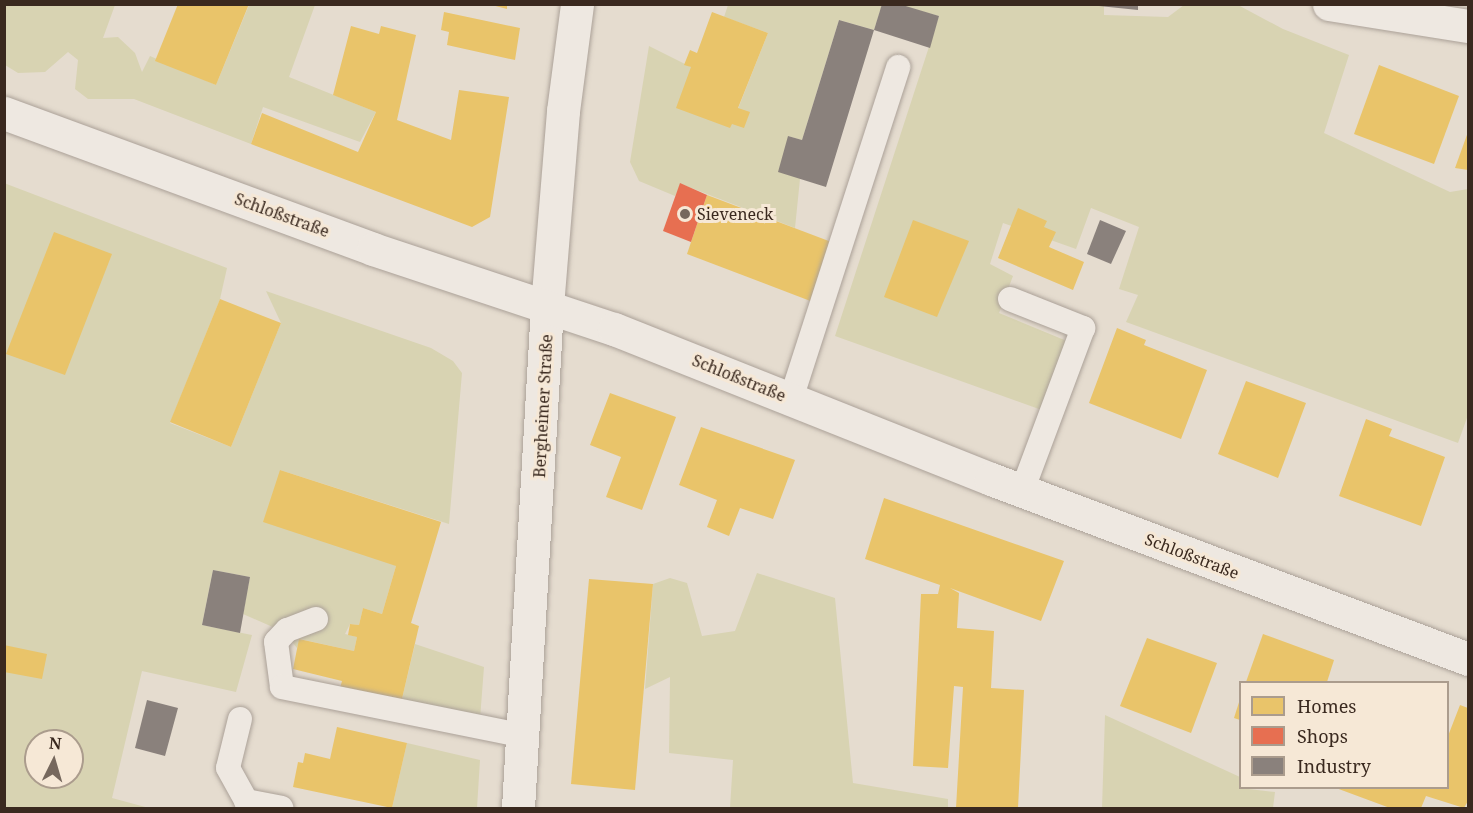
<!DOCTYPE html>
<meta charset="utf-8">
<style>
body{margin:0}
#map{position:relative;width:1473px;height:813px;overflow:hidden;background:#e5dccf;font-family:"Noto Serif",serif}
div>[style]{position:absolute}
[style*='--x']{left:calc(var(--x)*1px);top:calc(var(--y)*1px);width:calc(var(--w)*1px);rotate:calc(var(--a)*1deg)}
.green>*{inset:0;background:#d8d3b2}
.homes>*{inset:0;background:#e9c46a}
.shops>*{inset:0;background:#e76f51}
.industry>*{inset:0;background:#8a817c}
.roads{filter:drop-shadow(0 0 2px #aba198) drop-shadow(0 0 2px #aba198)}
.service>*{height:24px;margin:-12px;padding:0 12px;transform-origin:12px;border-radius:12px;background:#eee8e1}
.minor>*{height:33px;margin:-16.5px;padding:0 16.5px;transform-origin:16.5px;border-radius:16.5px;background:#eee8e1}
.tertiary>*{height:33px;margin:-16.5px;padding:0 16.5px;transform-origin:16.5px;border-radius:16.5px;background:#eee8e1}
.dots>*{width:16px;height:16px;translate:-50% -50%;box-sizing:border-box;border:3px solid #f6e8d6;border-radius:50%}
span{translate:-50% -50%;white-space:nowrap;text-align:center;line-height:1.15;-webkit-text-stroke:6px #f6e8d6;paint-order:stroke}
.poi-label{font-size:16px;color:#3a291f}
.left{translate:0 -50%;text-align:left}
.street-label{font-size:16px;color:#3a291f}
.frame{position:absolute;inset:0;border:6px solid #3a291f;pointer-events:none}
.legend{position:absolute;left:1239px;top:681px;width:210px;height:108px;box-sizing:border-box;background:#f6e8d6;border:2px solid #ab9c8d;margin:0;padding:8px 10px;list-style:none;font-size:18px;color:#3a291f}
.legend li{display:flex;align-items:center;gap:12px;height:30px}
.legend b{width:30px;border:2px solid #ab9c8d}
.north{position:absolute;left:24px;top:729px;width:60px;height:60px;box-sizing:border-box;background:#f6e8d6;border:2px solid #ab9c8d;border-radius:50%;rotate:5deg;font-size:16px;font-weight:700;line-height:24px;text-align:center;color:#3a291f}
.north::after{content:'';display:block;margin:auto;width:21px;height:27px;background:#76685d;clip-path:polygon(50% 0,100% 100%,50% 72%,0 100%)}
</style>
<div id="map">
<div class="green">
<div style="clip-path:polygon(1104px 4px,1104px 15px,1168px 17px,1184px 5px,1238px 5px,1283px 29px,1349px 55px,1324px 133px,1450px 192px,1468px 189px,1468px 415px,1458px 443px,1126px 322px,1138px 295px,1119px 289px,1139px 227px,1091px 208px,1076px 249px,1003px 223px,990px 264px,1013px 276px,999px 313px,1074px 344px,1050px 413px,835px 336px,939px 16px,899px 5px)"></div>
<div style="clip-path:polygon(5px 5px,115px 5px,103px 38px,118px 37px,135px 53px,142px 72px,150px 56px,216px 85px,249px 5px,315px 5px,289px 77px,376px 112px,360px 142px,263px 107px,251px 144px,134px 99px,88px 99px,75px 89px,78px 60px,68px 52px,45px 72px,18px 73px,5px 65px)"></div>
<div style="clip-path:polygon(728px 5px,882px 5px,874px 30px,839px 20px,802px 140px,788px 136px,800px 179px,795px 228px,681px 184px,675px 196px,639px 181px,630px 162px,649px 46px,691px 67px,732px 124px,768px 33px,724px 17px)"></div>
<div style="clip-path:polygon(evenodd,4px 183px,227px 268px,220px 299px,170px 423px,231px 447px,281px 323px,266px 291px,431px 348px,453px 361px,462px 373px,449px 524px,280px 470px,396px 566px,382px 614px,363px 608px,359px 625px,350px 624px,345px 634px,357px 637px,354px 651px,300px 639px,297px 648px,284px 632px,243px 614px,250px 577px,213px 570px,202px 625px,252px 635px,236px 692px,142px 671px,112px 798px,149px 808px,5px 808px,4px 183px,36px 741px,72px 741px,72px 777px,36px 777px,36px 741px)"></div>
<div style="clip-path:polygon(757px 573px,835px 598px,853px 783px,948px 799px,948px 808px,730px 808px,733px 760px,669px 753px,670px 677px,645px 689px,653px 584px,670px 578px,687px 583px,702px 636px,735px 631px)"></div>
<div style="clip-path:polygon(415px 644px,484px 667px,480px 719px,401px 703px)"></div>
<div style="clip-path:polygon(1105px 715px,1240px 777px,1240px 788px,1275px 792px,1273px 808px,1102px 808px)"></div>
<div style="clip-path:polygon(407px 743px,480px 760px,477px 808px,392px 808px)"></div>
</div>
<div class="homes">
<div style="clip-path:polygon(178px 4px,249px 4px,216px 85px,155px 61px)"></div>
<div style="clip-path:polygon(488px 4px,507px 4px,507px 9px)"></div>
<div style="clip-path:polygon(444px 12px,520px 28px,515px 60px,447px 45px,449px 32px,441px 30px)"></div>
<div style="clip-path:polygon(712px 12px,768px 33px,738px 108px,750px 112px,744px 128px,732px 124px,730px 128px,676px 108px,691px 67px,684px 65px,690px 50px,697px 53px)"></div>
<div style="clip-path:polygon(351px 26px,379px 34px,381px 26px,416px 35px,397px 120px,451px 140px,459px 90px,509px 97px,490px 217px,472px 227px,251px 144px,262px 113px,358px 152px,376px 112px,333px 95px)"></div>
<div style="clip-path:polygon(1379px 65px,1459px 96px,1434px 164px,1354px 134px)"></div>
<div style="clip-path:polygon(1468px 132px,1468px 170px,1455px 168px)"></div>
<div style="clip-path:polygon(707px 195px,834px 243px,813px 302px,687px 254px)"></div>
<div style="clip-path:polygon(1018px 208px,1047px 221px,1044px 227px,1056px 232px,1049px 247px,1084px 262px,1073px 290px,998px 258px)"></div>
<div style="clip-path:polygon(913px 220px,969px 241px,937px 317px,884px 297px)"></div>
<div style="clip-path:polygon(54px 232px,112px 254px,65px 375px,6px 354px)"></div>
<div style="clip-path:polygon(220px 299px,281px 323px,231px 447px,170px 422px)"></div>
<div style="clip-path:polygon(1117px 328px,1146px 340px,1144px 345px,1207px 370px,1181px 439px,1089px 403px)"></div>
<div style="clip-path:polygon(1246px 381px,1306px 403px,1278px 478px,1218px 454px)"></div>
<div style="clip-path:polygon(610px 393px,676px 417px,642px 510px,606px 497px,621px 457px,590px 445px)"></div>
<div style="clip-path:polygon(1366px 419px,1392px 429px,1389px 436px,1445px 457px,1421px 526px,1339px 496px)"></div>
<div style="clip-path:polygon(701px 427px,795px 460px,773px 519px,740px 508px,729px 536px,707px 527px,717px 500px,679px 485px)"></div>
<div style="clip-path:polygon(280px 470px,441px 522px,411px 623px,419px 626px,401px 703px,340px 688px,342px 681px,293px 669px,299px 639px,354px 651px,357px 637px,348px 635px,350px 624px,359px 625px,363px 608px,382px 614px,396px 566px,263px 522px)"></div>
<div style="clip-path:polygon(884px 498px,1064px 561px,1041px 621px,950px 588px,959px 593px,957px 628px,994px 631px,991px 688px,1024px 690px,1018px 808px,956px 808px,963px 687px,954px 686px,948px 768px,913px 766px,921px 594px,938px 594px,940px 585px,865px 559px)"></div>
<div style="clip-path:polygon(589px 579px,653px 584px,635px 790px,571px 784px)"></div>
<div style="clip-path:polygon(1263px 634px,1334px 660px,1327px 682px,1246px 682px)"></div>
<div style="clip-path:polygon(1147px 638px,1217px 663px,1191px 733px,1120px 706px)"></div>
<div style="clip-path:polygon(4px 645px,47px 654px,42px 679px,4px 672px)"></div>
<div style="clip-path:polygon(1240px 699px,1240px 720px,1234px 718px)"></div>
<div style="clip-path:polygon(1460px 705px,1468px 708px,1468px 801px,1464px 808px,1426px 796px,1421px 808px,1390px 808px,1336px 788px,1448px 788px,1448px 736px)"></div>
<div style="clip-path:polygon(337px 727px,407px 743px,392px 808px,293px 787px,298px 762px,303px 763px,305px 753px,330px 759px)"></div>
</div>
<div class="shops">
<div style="clip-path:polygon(680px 183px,707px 195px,691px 242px,663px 231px)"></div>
</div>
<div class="industry">
<div style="clip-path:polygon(882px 4px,899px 4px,939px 16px,930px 48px,874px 30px)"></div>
<div style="clip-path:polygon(1099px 4px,1138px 4px,1138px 10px,1099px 6px)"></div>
<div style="clip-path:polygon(839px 20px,874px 30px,826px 187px,778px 172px,788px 136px,802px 140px)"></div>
<div style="clip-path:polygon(1100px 220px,1126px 231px,1111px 264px,1087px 254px)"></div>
<div style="clip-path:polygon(213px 570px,250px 577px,240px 633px,202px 625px)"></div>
<div style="clip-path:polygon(147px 700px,178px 708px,165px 756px,135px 748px)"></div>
</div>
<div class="roads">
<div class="service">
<div style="--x:1010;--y:299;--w:79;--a:21.7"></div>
<div style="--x:1083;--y:328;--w:174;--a:110.5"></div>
<div style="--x:791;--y:399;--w:349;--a:-72.1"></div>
<div style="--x:316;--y:619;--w:31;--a:159"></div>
<div style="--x:287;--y:630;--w:16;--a:133"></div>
<div style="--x:276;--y:642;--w:45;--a:82.4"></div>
<div style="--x:282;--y:687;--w:247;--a:11.4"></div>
<div style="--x:240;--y:719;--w:50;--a:103.8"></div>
<div style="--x:228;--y:768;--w:38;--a:61"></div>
<div style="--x:246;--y:801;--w:36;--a:11"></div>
</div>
<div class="minor">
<div style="--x:1329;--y:4;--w:141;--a:9"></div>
<div style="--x:518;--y:808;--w:503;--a:-86.69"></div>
<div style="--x:547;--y:306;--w:196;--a:-85.3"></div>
<div style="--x:563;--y:111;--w:108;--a:-82.5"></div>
</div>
<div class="tertiary">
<div style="--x:4;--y:113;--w:393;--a:20.2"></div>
<div style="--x:373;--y:249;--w:254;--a:18.4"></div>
<div style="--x:614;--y:329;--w:406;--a:21.7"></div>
<div style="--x:991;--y:479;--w:510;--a:20.67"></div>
</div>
</div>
<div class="dots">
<div style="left:685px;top:214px;background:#76685d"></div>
</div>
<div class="poi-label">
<span class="left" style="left:697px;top:214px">Sieveneck</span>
</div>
<div class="street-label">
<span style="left:282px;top:215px;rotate:20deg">Schloßstraße</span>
<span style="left:739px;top:378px;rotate:22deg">Schloßstraße</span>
<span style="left:543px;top:406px;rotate:-87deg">Bergheimer Straße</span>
<span style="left:1192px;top:556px;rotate:21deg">Schloßstraße</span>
</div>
<div class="frame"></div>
<ul class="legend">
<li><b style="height:16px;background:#e9c46a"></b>Homes</li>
<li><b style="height:16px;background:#e76f51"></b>Shops</li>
<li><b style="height:16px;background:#8a817c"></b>Industry</li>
</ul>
<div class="north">N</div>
</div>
